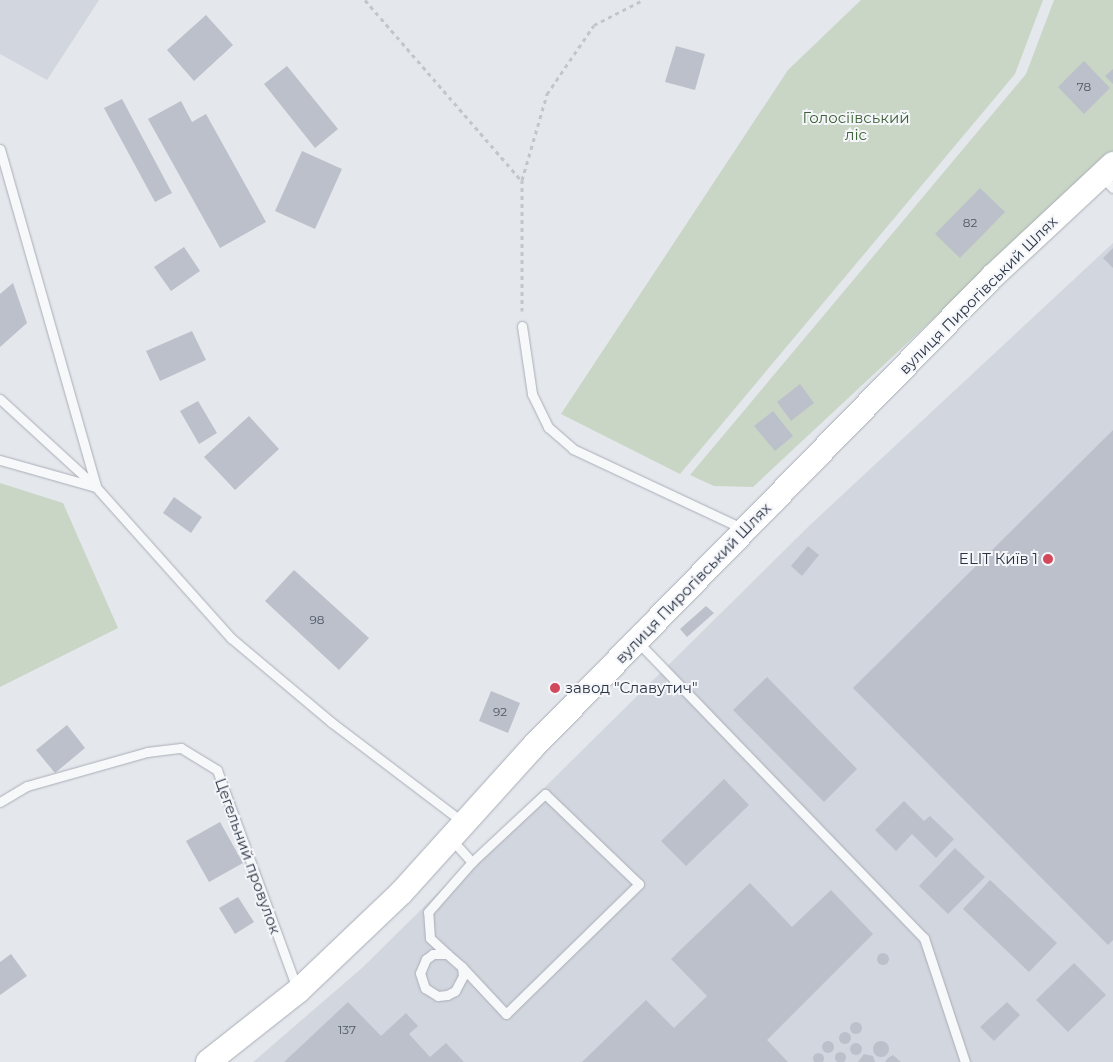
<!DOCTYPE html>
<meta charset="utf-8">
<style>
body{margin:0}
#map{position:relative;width:1113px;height:1062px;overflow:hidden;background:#e4e7ec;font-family:Montserrat,sans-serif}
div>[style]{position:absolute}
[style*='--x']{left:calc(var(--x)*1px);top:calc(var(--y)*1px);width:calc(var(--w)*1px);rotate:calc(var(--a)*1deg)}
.built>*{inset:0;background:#d2d6de}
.green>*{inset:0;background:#c9d6c5}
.building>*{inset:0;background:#bbc0ca}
.round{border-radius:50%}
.path>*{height:3px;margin-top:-1.5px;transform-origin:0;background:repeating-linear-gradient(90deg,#c2c5cb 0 4px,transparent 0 8px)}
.roads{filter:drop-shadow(0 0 1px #a9aeb7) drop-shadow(0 0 1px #a9aeb7)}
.lane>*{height:9px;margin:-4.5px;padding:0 4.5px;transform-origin:4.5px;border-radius:4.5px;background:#f7f8fa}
.secondary>*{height:24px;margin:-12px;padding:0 12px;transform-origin:12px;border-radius:12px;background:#fff}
.dots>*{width:14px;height:14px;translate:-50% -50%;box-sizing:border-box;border:2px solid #f4f6f9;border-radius:50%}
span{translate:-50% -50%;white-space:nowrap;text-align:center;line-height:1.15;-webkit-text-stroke:4px #f4f6f9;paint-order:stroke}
.number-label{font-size:12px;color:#4f5766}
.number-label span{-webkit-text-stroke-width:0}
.park-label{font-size:15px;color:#3f6138}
.street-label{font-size:15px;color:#2b3445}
.poi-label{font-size:15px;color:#2b3445}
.right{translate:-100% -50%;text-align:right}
.left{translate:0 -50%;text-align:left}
</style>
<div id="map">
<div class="built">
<div style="clip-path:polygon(0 0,99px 0,47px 80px,0 54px)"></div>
<div style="clip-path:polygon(1113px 243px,1113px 1062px,253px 1062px,362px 968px,810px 525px)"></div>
</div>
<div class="green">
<div style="clip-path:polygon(861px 0,1043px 0,1015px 74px,680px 474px,561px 414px,788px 70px)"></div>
<div style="clip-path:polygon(1054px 0,1113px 0,1113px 151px,753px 487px,714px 486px,690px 475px,1026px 74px)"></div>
<div style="clip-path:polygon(0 483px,63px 503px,118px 628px,0 687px)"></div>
</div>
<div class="building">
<div style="clip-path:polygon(206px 15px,233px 45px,194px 81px,167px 50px)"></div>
<div style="clip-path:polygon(676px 46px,705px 54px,695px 90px,665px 82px)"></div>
<div style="clip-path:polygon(1084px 61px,1110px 88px,1084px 114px,1058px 87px)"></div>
<div style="clip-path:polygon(287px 66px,338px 129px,315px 148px,264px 84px)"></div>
<div style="clip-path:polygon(1113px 69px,1113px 84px,1105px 76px)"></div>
<div style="clip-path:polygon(122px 99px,172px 193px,155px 202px,104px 108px)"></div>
<div style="clip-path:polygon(181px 101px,192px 122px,206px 114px,266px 222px,220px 248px,148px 119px)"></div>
<div style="clip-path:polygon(302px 151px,342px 169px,315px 229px,275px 211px)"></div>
<div style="clip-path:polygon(980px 188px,1005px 212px,960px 258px,935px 234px)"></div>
<div style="clip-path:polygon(184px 247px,200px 271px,171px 291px,154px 267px)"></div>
<div style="clip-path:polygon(1113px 248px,1113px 268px,1103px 258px)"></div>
<div style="clip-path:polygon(13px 283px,27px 323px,0 347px,0 294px)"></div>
<div style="clip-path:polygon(192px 331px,206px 360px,160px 381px,146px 351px)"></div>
<div style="clip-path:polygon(800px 384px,814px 403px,791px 421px,777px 402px)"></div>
<div style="clip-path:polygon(198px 401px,217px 433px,199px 444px,180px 411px)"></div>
<div style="clip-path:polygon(773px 411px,793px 436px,775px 451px,754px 426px)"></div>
<div style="clip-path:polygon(249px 416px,279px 449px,235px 490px,204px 457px)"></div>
<div style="clip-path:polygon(1113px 430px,1113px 940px,1108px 945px,853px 688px)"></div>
<div style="clip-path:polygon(174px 497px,202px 517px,191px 533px,163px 513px)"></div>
<div style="clip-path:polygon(808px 546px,819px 555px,802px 576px,791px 566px)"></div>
<div style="clip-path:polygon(294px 570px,369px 638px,339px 670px,265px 601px)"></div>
<div style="clip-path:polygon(706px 606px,714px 613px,687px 637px,680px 629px)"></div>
<div style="clip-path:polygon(767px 677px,857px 769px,824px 802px,733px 710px)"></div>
<div style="clip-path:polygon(491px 691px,520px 703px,508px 733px,479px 721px)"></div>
<div style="clip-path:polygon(67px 725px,85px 748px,55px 773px,36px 750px)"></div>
<div style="clip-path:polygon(724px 779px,749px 805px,686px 866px,661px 841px)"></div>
<div style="clip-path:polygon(904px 801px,924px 821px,930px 816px,954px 839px,936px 858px,912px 834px,896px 851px,875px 830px)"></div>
<div style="clip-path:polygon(220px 822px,243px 863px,209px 882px,186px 841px)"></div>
<div style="clip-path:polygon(955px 848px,985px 877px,948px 914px,919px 886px)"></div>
<div style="clip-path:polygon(990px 880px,1057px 943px,1029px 972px,963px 909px)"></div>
<div style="clip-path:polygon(750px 883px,792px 927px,831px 890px,873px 934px,767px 1040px,788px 1062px,582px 1062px,646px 1000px,674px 1028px,707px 996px,671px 959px)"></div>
<div style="clip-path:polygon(238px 897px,254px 922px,235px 934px,219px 908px)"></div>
<div class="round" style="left:877px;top:953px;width:12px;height:12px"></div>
<div style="clip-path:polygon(11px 954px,27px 976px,0 995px,0 962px)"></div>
<div style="clip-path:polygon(1074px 963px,1106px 995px,1068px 1032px,1036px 1000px)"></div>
<div style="clip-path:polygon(348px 1002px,381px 1036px,406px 1013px,418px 1026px,409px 1034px,430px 1057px,446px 1043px,464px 1062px,284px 1062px)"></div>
<div style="clip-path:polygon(1007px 1002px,1020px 1015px,994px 1041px,980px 1027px)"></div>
<div class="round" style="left:850px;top:1022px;width:12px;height:12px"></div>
<div class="round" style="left:839px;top:1032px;width:12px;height:12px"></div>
<div class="round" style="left:873px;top:1041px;width:16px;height:16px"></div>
<div class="round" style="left:822px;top:1041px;width:12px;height:12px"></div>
<div class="round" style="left:850px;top:1043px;width:12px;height:12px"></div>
<div class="round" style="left:834.5px;top:1051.5px;width:11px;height:11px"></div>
<div class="round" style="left:812.5px;top:1052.5px;width:11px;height:11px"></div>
<div style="clip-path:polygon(864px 1054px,873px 1056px,875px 1062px,858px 1062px)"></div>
<div style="clip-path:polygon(893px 1055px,901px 1062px,885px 1062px,888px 1058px)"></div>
</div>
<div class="path">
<div style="--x:365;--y:0;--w:238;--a:49.1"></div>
<div style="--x:522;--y:311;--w:131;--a:-90"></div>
<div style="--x:522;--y:180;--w:90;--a:-73.8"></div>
<div style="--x:547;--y:94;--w:83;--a:-55.7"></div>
<div style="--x:594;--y:25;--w:55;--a:-27"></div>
</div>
<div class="roads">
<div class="lane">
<div style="--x:0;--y:149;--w:351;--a:74.1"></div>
<div style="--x:1101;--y:176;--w:17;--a:45"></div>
<div style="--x:522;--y:326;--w:69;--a:81.6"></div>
<div style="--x:532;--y:394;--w:37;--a:64"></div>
<div style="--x:548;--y:427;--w:33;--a:41"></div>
<div style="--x:573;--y:449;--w:189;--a:25.1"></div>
<div style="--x:0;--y:399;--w:127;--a:42.5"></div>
<div style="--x:0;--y:460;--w:100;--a:15.7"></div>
<div style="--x:96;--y:487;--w:203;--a:48.2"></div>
<div style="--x:231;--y:638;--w:131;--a:40"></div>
<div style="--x:331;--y:722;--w:167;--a:37.2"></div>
<div style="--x:637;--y:641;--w:413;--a:46"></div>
<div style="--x:924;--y:938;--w:131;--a:71.7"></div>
<div style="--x:0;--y:802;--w:31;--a:-31"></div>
<div style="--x:27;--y:786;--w:125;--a:-15.8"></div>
<div style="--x:147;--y:752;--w:34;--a:-7"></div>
<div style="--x:181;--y:748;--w:42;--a:31.4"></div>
<div style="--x:217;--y:770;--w:233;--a:69.9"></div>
<div style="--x:452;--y:840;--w:30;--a:48"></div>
<div style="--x:447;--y:954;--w:14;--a:180"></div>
<div style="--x:433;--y:954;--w:9;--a:144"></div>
<div style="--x:426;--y:959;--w:15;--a:113"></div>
<div style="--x:420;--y:973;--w:16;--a:72"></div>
<div style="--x:425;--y:988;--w:15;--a:32"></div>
<div style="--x:438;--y:996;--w:9;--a:-6"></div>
<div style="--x:447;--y:995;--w:9;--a:-27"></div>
<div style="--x:455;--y:991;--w:17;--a:-62"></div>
<div style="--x:463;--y:976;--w:9;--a:-96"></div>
<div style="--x:462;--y:967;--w:20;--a:-139"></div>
<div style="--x:447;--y:954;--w:23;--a:-137"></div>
<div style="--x:430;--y:938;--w:26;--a:-94"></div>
<div style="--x:428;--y:912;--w:67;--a:-48.7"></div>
<div style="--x:472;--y:862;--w:100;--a:-43"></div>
<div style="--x:545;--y:794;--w:130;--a:43.8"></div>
<div style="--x:639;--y:884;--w:186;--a:135.7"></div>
<div style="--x:506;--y:1014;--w:64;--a:-133.1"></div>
</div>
<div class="secondary">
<div style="--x:208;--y:1062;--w:115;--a:-38.3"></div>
<div style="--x:298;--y:991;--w:142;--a:-43.6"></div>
<div style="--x:401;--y:893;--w:198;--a:-47.9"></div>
<div style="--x:534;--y:746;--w:656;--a:-45.68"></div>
<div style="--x:992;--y:277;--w:166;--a:-43"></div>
</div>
</div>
<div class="dots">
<div style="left:1048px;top:559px;background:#d1495b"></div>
<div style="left:555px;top:688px;background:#d1495b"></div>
</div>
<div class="number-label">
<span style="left:1084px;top:87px">78</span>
<span style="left:970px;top:223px">82</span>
<span style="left:317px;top:620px">98</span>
<span style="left:500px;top:712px">92</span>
<span style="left:347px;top:1030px">137</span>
</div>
<div class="park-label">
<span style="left:856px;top:126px">Голосіївський<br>ліс</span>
</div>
<div class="street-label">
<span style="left:978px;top:295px;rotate:-45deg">вулиця Пирогівський Шлях</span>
<span style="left:693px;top:583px;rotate:-46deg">вулиця Пирогівський Шлях</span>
<span style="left:248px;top:856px;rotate:70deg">Цегельний провулок</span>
</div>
<div class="poi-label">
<span class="right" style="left:1038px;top:559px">ELIT Київ 1</span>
<span class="left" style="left:565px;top:688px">завод "Славутич"</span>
</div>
</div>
